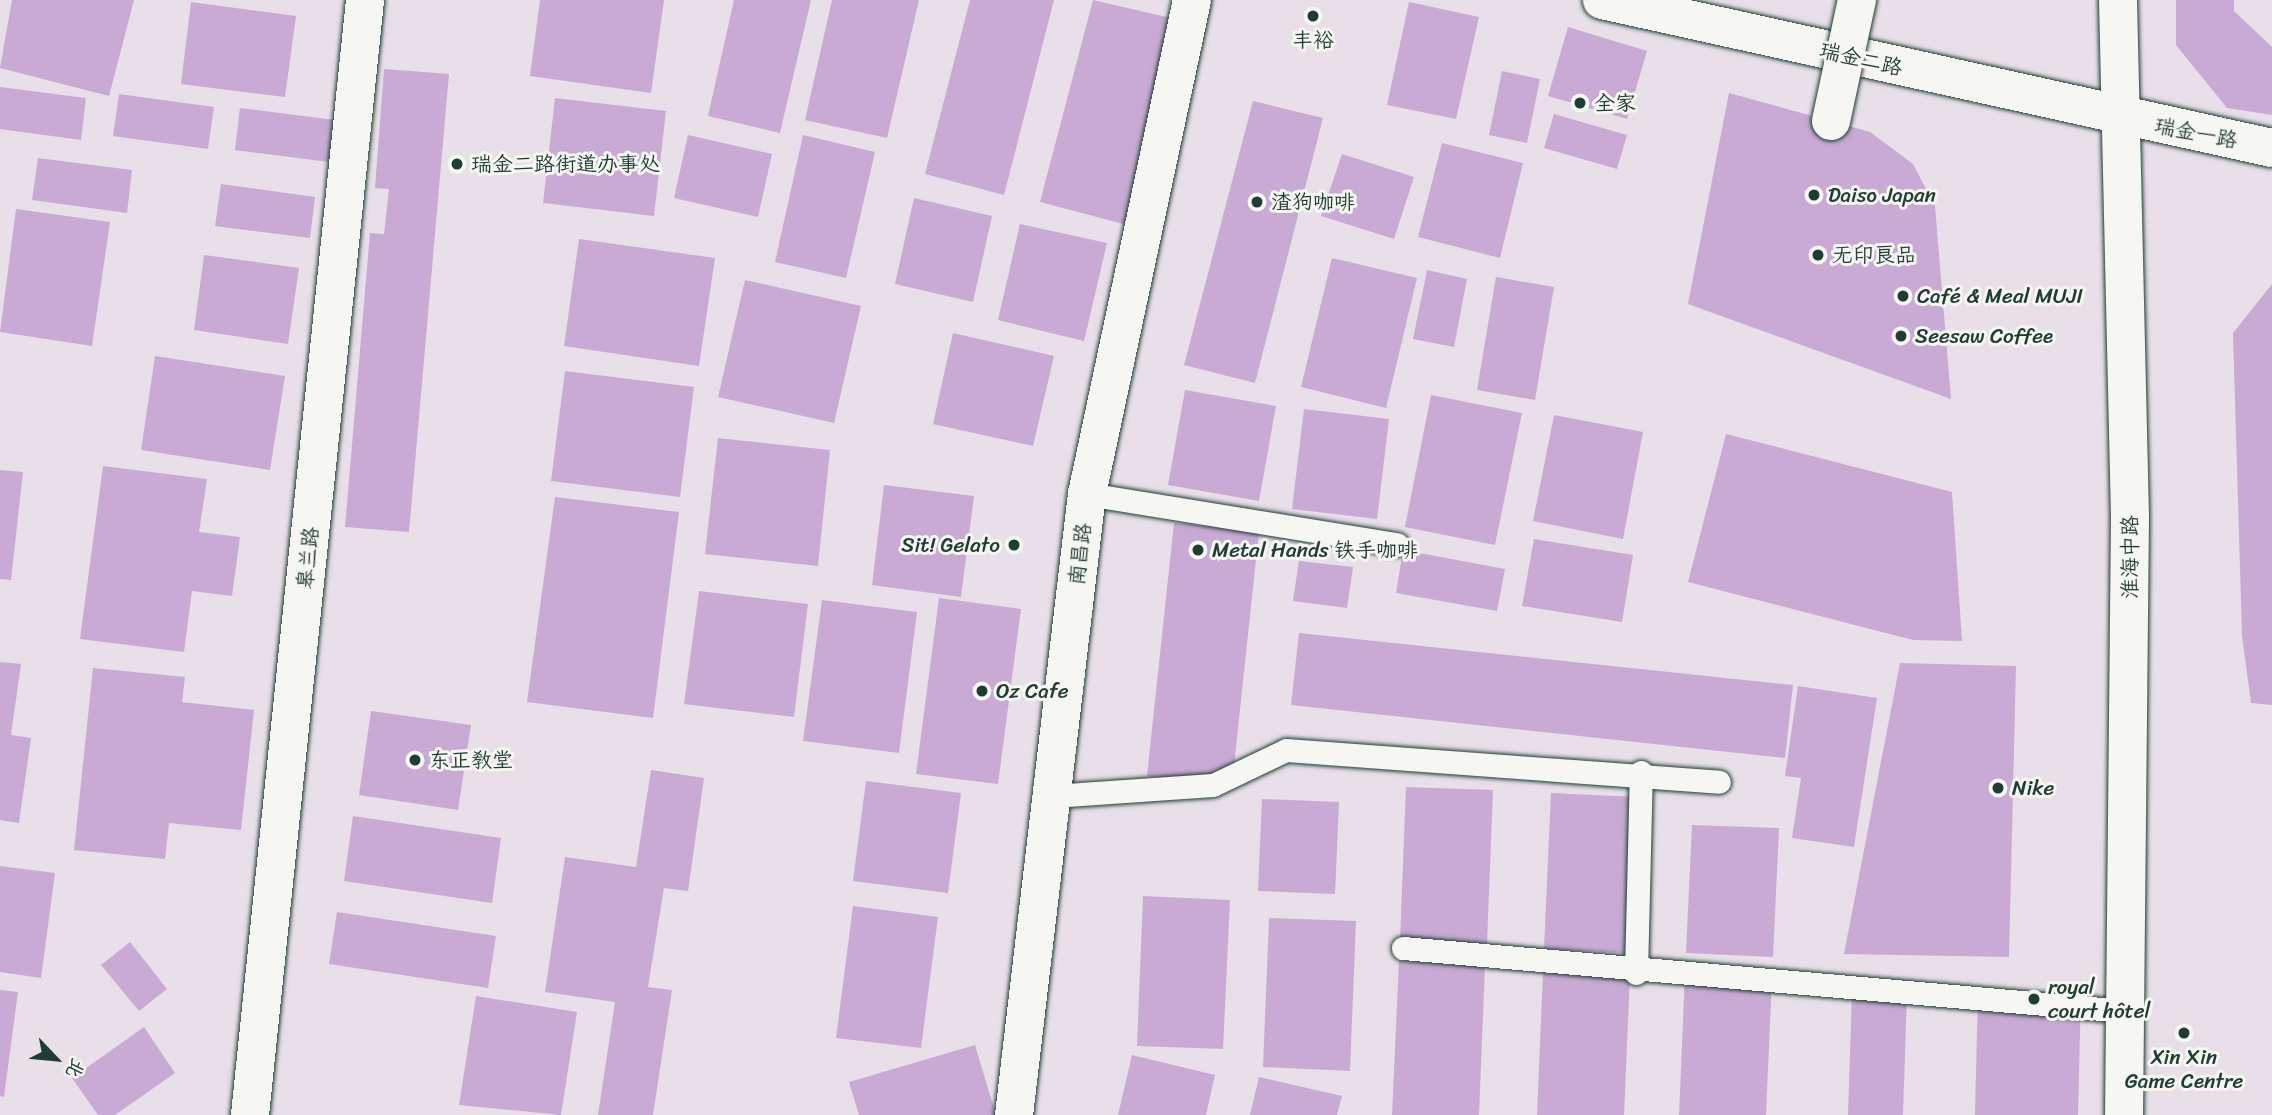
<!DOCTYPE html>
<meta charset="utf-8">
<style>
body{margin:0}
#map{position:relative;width:2272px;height:1115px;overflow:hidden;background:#e8dfe9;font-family:Sriracha,"LXGW WenKai TC",sans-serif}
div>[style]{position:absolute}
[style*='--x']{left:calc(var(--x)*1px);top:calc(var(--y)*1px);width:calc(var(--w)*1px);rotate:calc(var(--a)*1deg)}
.building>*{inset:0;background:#c9aad5}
.roads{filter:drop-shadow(0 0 2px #1f3d34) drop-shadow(0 0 2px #1f3d34)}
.lane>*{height:23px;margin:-11.5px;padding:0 11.5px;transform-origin:11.5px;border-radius:11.5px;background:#f6f6f2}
.street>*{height:38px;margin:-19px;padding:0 19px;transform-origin:19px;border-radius:19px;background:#f6f6f2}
.secondary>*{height:38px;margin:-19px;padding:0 19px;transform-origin:19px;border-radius:19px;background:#f6f6f2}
.bridges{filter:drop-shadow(0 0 2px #1f3d34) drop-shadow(0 0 2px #1f3d34)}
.street-bridge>*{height:38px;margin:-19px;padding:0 19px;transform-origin:19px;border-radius:19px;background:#f6f6f2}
.dots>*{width:19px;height:19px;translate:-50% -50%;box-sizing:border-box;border:4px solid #f6f6f2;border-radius:50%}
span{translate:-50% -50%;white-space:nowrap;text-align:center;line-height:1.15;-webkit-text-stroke:6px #f6f6f2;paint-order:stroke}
.poi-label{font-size:21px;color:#1f3d34}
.left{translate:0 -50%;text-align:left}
.right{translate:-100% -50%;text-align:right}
.street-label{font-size:21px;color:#1f3d34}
.north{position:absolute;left:21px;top:1024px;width:70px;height:70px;-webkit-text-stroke:5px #f6f6f2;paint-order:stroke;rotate:116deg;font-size:19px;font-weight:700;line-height:28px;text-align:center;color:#1f3d34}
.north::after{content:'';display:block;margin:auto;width:24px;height:32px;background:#1f3d34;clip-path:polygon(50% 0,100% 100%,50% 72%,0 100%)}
</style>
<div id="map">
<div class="building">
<div style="clip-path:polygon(12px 0,134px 0,109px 96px,0 68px)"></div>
<div style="clip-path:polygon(540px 0,664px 0,651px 93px,530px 76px)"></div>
<div style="clip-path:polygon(734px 0,811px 0,780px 133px,708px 116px)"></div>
<div style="clip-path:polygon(832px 0,919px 0,887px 138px,805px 120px)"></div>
<div style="clip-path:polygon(970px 0,1054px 0,1004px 195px,925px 174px)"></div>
<div style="clip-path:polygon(1093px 0,1188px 22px,1135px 227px,1040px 202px)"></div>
<div style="clip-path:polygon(2176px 0,2234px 0,2234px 11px,2272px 47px,2272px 115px,2227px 108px,2176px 45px)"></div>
<div style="clip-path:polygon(191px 2px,296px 16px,285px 97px,181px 84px)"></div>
<div style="clip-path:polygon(1409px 2px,1479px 17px,1456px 119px,1387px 105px)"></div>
<div style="clip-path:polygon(1568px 27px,1647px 51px,1627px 119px,1548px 96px)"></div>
<div style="clip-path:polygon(384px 69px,449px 74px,409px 532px,345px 527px,370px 233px,384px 234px,389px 189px,375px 188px)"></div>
<div style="clip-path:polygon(1502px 71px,1540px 79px,1527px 143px,1489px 135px)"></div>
<div style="clip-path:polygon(0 87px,86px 98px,81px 140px,0 129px)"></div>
<div style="clip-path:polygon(1729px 93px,1870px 132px,1913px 164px,1935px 206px,1951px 399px,1688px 304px)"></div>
<div style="clip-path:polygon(119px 94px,214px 107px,208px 149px,113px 136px)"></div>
<div style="clip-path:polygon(555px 98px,666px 111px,654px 216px,543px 203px)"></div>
<div style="clip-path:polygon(1253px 101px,1323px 118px,1255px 383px,1184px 365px)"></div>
<div style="clip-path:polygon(240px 108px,335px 120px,329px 162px,235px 150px)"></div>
<div style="clip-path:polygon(1554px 114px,1627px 135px,1617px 169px,1544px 148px)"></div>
<div style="clip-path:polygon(688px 135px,772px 154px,758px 217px,674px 198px)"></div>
<div style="clip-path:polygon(803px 135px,875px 152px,846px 278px,775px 262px)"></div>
<div style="clip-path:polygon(1442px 143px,1523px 163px,1500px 258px,1418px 237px)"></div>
<div style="clip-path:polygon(1342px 154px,1414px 177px,1394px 239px,1321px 216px)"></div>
<div style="clip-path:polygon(38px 158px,132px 170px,127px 213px,32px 200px)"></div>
<div style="clip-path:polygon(221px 184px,315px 197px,310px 238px,215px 226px)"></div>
<div style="clip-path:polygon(914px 198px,992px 216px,973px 302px,895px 284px)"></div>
<div style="clip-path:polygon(16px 209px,110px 222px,92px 346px,0 332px)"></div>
<div style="clip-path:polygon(1020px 224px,1107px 243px,1084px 341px,998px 320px)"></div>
<div style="clip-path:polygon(579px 239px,715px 258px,699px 366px,564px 346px)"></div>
<div style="clip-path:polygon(204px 255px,299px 268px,288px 344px,194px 330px)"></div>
<div style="clip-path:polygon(1332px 258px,1417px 278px,1386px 408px,1301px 387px)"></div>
<div style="clip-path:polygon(1427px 270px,1467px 279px,1454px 347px,1413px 339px)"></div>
<div style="clip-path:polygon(1496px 277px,1554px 287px,1535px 400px,1477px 390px)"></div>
<div style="clip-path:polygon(745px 280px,861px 306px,834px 423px,718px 397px)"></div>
<div style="clip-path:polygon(2272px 284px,2272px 705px,2251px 703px,2242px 636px,2233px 333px)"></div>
<div style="clip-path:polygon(953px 333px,1054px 356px,1033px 446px,933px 424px)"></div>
<div style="clip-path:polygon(155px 356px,285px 376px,270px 470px,141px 450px)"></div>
<div style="clip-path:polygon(565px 371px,694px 387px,680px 497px,551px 481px)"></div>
<div style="clip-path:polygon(1185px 390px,1276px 406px,1259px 501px,1168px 485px)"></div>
<div style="clip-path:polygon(1431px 395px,1522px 413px,1495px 545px,1405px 527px)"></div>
<div style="clip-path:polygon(1304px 409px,1389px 419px,1377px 519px,1292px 509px)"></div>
<div style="clip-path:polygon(1554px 415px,1643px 432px,1623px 539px,1533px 521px)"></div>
<div style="clip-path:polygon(1726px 434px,1952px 492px,1962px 641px,1913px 640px,1688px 582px)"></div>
<div style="clip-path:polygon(718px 438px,830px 450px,818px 566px,705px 554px)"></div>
<div style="clip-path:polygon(103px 466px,207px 479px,199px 532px,240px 537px,232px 596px,192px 591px,184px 652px,80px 639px)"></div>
<div style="clip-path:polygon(0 470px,23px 472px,11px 580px,0 579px)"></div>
<div style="clip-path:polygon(884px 485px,974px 496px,961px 597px,872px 585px)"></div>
<div style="clip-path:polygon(555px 497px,679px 512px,653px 718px,527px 702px)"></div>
<div style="clip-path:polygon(1174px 523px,1259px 531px,1232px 785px,1147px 776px)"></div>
<div style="clip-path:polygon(1534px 539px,1633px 555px,1622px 622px,1522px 606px)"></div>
<div style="clip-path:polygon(1403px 550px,1505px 569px,1497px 611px,1396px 593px)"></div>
<div style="clip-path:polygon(1299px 561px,1353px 567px,1347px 608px,1293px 601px)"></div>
<div style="clip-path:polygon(699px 591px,808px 604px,794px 717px,684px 704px)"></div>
<div style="clip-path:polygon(939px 598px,1021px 609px,998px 784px,916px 774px)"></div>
<div style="clip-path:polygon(822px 600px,917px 612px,899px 753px,803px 741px)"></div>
<div style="clip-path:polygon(1299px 633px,1793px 685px,1785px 758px,1291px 705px)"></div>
<div style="clip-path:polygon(0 662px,21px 664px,11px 735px,31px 738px,19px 823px,0 820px)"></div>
<div style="clip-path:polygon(1900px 663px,2016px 666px,2009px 957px,1844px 954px)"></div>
<div style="clip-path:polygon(93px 668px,185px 677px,182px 702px,254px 710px,241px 830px,169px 823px,165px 859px,74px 850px)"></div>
<div style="clip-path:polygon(1798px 686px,1877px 698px,1854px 847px,1792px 838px,1801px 778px,1785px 776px)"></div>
<div style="clip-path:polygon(371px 711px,471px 725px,458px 810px,359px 795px)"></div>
<div style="clip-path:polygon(651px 770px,704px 778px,688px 891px,664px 888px,648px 987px,672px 990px,653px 1115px,598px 1115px,615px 1002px,545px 992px,565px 857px,636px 867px)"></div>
<div style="clip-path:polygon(866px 781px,961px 793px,948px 893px,853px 881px)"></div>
<div style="clip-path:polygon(1406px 787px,1493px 790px,1487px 943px,1400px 940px)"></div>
<div style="clip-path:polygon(1551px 793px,1637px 797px,1630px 953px,1544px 949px)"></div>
<div style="clip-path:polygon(1262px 799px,1339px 802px,1335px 894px,1258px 891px)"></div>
<div style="clip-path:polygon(353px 816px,501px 838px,492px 903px,344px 881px)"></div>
<div style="clip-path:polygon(1692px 825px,1779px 828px,1773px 957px,1686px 953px)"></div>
<div style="clip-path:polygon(0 866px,55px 873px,41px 978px,0 972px)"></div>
<div style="clip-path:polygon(1143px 896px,1230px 900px,1223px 1049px,1137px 1046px)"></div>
<div style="clip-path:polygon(853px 906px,938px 917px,921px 1048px,836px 1038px)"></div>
<div style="clip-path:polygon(337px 912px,496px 936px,488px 988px,329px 964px)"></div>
<div style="clip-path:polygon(1269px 918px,1356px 921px,1350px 1071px,1263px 1067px)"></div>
<div style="clip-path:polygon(130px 942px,167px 989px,139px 1011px,101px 965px)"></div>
<div style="clip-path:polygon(1399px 961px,1485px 965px,1479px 1115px,1392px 1115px)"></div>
<div style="clip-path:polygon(1543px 972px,1630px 975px,1624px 1115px,1537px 1115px)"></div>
<div style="clip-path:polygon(1685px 975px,1772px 979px,1766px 1115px,1679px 1115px)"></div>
<div style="clip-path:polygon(0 990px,18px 992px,4px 1097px,0 1096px)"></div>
<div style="clip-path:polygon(1852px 991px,1907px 992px,1903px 1115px,1848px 1115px)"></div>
<div style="clip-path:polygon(1978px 991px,2081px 992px,2078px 1115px,1975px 1115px)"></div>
<div style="clip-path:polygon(476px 996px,577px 1012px,561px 1115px,459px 1105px)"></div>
<div style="clip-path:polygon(144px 1027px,175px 1073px,115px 1115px,98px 1115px,72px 1078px)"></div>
<div style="clip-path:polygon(975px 1045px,996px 1115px,859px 1115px,849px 1082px)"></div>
<div style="clip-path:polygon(1132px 1055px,1215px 1075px,1206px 1115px,1118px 1115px)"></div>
<div style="clip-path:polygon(1259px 1077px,1342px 1096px,1337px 1115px,1250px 1115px)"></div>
</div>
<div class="roads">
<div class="lane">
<div style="--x:1087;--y:494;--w:314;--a:9.2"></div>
<div style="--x:1052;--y:796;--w:161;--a:-3.9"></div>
<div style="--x:1213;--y:785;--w:81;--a:-25.6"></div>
<div style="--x:1286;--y:750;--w:434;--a:4.2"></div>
<div style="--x:1403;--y:948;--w:724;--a:4.99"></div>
<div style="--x:1636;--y:973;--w:201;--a:-88.6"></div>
</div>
<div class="street">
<div style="--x:250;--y:1115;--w:1121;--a:-84.11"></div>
<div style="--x:1014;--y:1115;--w:625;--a:-83.3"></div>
<div style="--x:1087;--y:494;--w:505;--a:-78"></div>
</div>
<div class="secondary">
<div style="--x:1602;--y:0;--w:686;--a:12.46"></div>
<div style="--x:2118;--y:0;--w:516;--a:88.67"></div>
<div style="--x:2130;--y:516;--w:599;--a:90.57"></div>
</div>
</div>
<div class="bridges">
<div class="street-bridge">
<div style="--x:1831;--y:121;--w:124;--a:-77.9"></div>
</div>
</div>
<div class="dots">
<div style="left:1313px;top:16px;background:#1f3d34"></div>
<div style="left:1580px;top:103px;background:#1f3d34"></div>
<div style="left:457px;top:164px;background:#1f3d34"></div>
<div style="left:1814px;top:195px;background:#1f3d34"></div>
<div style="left:1257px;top:202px;background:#1f3d34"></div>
<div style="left:1818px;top:255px;background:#1f3d34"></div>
<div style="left:1903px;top:296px;background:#1f3d34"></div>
<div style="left:1901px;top:336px;background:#1f3d34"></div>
<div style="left:1014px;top:545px;background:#1f3d34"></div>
<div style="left:1198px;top:550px;background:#1f3d34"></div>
<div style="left:982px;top:691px;background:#1f3d34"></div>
<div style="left:415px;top:760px;background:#1f3d34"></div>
<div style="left:1998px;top:788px;background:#1f3d34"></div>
<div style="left:2034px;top:999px;background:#1f3d34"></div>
<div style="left:2184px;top:1033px;background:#1f3d34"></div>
</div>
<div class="poi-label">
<span style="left:1313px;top:40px">丰裕</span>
<span class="left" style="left:1594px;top:103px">全家</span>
<span class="left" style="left:471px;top:164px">瑞金二路街道办事处</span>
<span class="left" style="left:1828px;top:195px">Daiso Japan</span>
<span class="left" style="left:1271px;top:202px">渣狗咖啡</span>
<span class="left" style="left:1832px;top:255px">无印良品</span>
<span class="left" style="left:1917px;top:296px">Café &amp; Meal MUJI</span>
<span class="left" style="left:1915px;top:336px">Seesaw Coffee</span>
<span class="right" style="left:1000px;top:545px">Sit! Gelato</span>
<span class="left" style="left:1212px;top:550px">Metal Hands 铁手咖啡</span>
<span class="left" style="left:996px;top:691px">Oz Cafe</span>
<span class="left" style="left:429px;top:760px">东正教堂</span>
<span class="left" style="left:2012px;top:788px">Nike</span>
<span class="left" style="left:2048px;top:999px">royal<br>court hôtel</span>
<span style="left:2184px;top:1069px">Xin Xin<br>Game Centre</span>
</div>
<div class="street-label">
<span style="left:1861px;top:59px;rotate:13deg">瑞金二路</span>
<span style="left:2196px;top:133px;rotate:11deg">瑞金一路</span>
<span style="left:1080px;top:554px;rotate:-83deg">南昌路</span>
<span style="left:2130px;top:557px;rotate:-90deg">淮海中路</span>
<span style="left:308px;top:558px;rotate:-84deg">皋兰路</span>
</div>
<div class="north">北</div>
</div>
